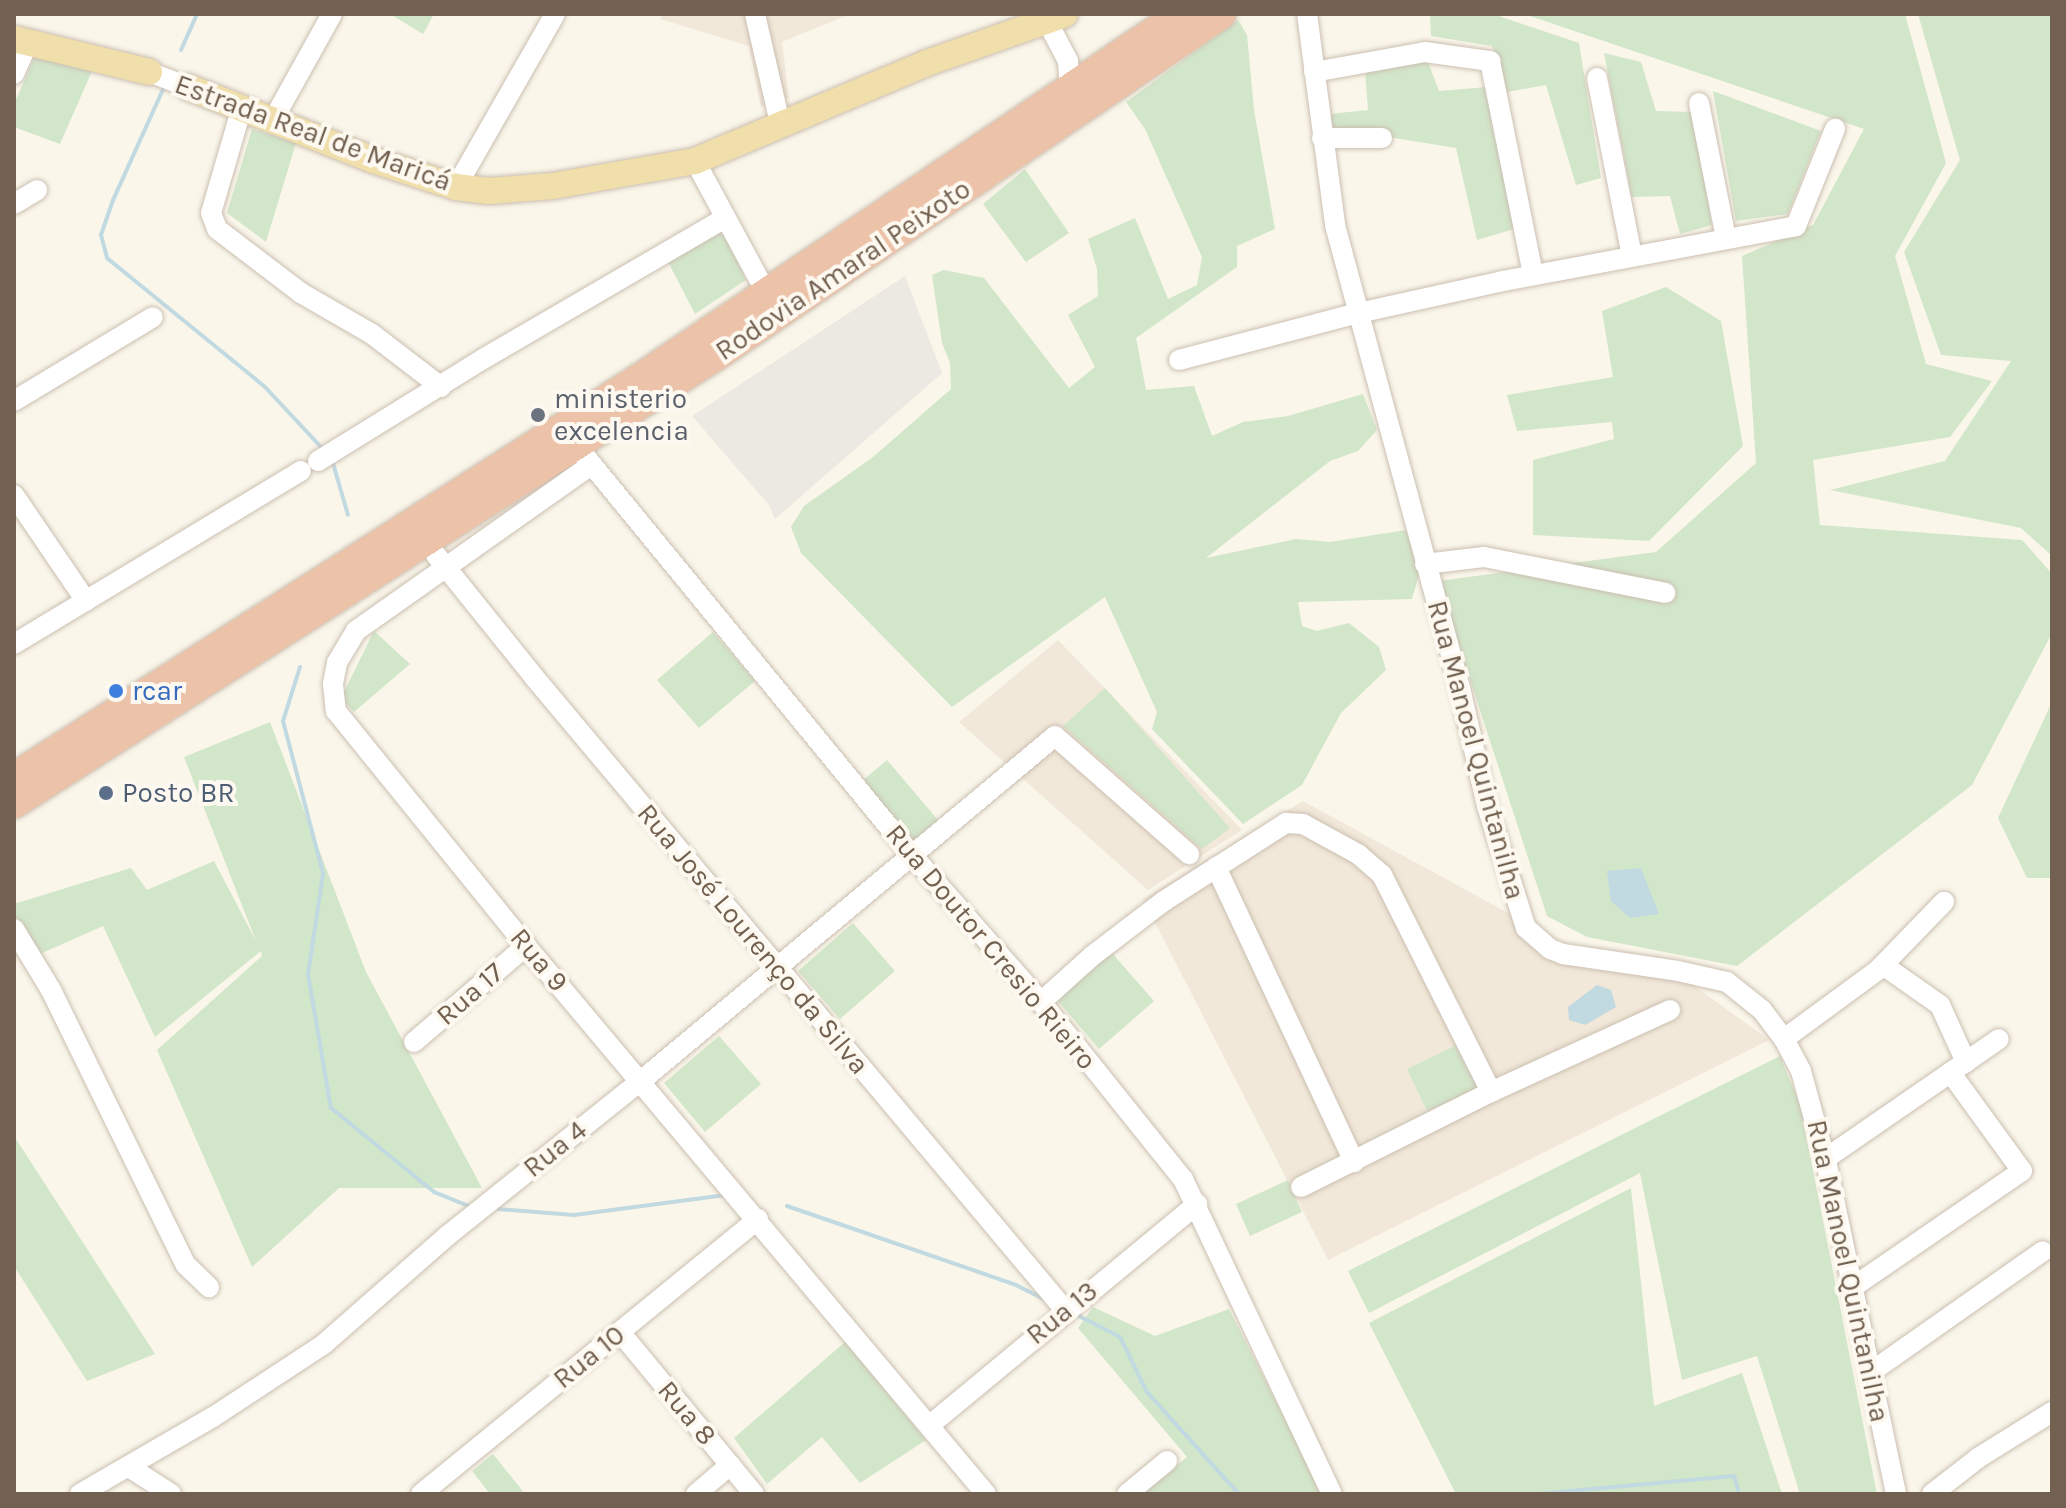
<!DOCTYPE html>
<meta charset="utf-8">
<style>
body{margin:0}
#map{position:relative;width:2066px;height:1508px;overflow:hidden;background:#faf6ea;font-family:Karla,sans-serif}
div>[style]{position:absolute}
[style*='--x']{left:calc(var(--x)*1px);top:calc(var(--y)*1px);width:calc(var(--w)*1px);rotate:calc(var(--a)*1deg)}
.residential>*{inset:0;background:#f1e8d9}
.industrial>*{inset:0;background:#ece8e2}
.green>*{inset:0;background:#d2e6ca}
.water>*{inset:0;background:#c1d9e1}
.stream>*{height:4px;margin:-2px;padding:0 2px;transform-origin:2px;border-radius:2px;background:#c1d9e1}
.roads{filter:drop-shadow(0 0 2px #cbbfb1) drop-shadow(0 0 2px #cbbfb1)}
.minor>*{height:20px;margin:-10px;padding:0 10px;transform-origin:10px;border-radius:10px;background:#fff}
.major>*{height:26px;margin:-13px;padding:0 13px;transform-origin:13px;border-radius:13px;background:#f0deab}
.highway>*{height:30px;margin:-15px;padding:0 15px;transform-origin:15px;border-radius:15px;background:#ecc2a9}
.dots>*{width:22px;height:22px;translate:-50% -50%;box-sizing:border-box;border:4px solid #fdf9f0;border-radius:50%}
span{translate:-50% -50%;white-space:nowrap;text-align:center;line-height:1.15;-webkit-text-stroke:8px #fdf9f0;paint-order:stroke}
.street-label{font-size:28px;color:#726050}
.worship-label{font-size:28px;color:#5b616d}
.left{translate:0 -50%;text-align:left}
.shop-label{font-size:28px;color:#366cbe}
.service-label{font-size:28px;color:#4e5e75}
.frame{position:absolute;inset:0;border:16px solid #726050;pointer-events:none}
</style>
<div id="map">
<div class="residential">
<div style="clip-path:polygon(663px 14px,850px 14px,782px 42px,789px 98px,761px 107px,749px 46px,660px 19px)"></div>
<div style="clip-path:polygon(1058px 640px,1242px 830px,1148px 890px,959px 722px)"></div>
<div style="clip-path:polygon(1303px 801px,1510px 914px,1519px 933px,1554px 962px,1685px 979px,1769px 1040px,1328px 1260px,1143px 899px)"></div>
</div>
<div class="industrial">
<div style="clip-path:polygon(905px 276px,942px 373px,775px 519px,769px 505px,692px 416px)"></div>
</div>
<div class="green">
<div style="clip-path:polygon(390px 14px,434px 14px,423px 34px)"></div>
<div style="clip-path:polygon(1430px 14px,1493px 14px,1579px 43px,1601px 178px,1576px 185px,1546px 85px,1507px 92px,1492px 46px,1431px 36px)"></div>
<div style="clip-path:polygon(1524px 14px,1905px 14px,1946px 163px,1895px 256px,1926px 364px,1992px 381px,1950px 437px,1813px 460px,1820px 525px,2022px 540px,2052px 574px,2052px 633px,1972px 785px,1737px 966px,1587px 937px,1547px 916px,1438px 581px,1656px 552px,1756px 463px,1742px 256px,1813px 225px,1864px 129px)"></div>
<div style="clip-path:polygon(1918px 14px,2052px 14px,2052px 556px,2021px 528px,1830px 490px,1945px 461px,2011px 361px,1941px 355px,1904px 252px,1960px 160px)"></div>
<div style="clip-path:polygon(1238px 20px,1247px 35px,1254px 110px,1275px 229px,1237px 246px,1237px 267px,1136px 338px,1146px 390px,1194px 386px,1212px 436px,1243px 422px,1288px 416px,1363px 394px,1377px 430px,1358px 451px,1330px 461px,1206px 558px,1296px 539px,1330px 542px,1406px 530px,1420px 571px,1412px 599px,1298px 602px,1302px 626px,1317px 631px,1349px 623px,1379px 647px,1386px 670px,1341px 713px,1302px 785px,1243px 824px,1152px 729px,1157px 712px,1105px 597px,952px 707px,801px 553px,791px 527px,804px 506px,873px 457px,951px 389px,950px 363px,942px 343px,932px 275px,944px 270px,984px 278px,1069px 388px,1095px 367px,1068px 315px,1098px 296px,1097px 269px,1088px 239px,1135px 218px,1168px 299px,1197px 285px,1202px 257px,1145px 129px,1126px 102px)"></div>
<div style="clip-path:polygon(1604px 53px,1641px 62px,1656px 111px,1692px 112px,1712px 225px,1680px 234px,1670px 196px,1632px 197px)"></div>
<div style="clip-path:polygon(35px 56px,92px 71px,60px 144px,14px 127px,14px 104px)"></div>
<div style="clip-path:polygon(1427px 59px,1439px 91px,1487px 87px,1514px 229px,1477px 240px,1456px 148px,1333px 128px,1329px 114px,1368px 110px,1365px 69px)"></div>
<div style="clip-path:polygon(1713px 91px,1821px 131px,1788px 214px,1736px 221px)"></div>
<div style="clip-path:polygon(252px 129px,296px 143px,266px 242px,227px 213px)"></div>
<div style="clip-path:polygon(1025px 169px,1069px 233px,1026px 262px,983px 204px)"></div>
<div style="clip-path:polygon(722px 230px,746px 280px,695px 314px,668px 262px)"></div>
<div style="clip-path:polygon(1666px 287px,1721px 321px,1743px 446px,1649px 541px,1533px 535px,1533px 460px,1614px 439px,1612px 422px,1517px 431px,1507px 395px,1613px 377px,1602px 311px)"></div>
<div style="clip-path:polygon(374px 631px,410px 664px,354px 712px,341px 698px)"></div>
<div style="clip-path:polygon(713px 632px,755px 681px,699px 728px,657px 680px)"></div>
<div style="clip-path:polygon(1105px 688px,1230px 828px,1202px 849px,1063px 726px)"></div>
<div style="clip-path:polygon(2052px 702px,2052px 878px,2027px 878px,1998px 818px)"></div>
<div style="clip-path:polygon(270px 722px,366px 972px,482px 1188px,339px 1188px,252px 1267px,157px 1050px,262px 956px,261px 951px,155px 1037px,103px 926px,40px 954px,14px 915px,14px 904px,131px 868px,147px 890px,214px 861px,256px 941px,184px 757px)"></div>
<div style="clip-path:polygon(887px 760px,938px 820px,913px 841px,862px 781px)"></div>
<div style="clip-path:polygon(853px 923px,895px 971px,840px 1019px,798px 971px)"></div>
<div style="clip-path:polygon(1112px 953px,1154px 1001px,1099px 1049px,1057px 1000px)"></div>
<div style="clip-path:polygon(719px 1036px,761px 1084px,705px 1132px,664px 1083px)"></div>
<div style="clip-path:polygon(1459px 1044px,1479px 1087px,1427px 1111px,1407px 1069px)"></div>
<div style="clip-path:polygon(1780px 1056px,1800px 1105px,1877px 1494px,1800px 1494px,1757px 1356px,1682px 1380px,1640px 1173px,1369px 1313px,1348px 1271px)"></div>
<div style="clip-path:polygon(14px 1136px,155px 1354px,87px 1381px,14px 1266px)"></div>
<div style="clip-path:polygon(1288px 1180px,1302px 1212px,1250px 1236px,1236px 1204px)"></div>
<div style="clip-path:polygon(1631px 1188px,1654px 1406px,1742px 1373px,1782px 1494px,1456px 1494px,1369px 1323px)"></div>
<div style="clip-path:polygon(1093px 1307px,1155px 1336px,1229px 1309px,1323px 1494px,1143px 1494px,1187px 1457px,1078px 1328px)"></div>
<div style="clip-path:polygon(845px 1342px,926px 1440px,860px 1483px,822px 1437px,767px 1484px,734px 1438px)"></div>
<div style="clip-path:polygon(493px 1454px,525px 1494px,490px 1494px,472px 1471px)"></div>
</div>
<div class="water">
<div style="clip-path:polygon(1641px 868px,1659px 914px,1630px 918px,1611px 901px,1607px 871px)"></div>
<div style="clip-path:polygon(1597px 985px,1611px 990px,1616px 1007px,1585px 1025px,1569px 1020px,1568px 1007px)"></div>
</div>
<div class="stream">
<div style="--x:181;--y:50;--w:39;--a:-66"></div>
<div style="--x:165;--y:85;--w:126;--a:114.3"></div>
<div style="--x:113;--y:200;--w:37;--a:109"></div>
<div style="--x:101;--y:235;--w:24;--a:75"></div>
<div style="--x:107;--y:258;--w:204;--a:39.2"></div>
<div style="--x:265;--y:387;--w:86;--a:46.9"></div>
<div style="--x:332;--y:460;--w:57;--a:73.8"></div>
<div style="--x:300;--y:667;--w:57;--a:107.5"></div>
<div style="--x:283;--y:721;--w:158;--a:75.3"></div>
<div style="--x:323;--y:874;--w:101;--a:98.5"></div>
<div style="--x:308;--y:974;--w:136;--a:80.3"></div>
<div style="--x:331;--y:1108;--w:133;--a:39.2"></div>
<div style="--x:434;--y:1192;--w:37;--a:22"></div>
<div style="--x:787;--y:1206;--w:242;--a:19"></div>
<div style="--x:1016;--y:1285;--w:33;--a:27"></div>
<div style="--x:498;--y:1209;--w:76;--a:4.5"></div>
<div style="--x:574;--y:1215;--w:153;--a:-7.5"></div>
<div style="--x:1075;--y:1314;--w:51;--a:27.1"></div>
<div style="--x:1120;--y:1337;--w:61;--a:63.9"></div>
<div style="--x:1147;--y:1392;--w:137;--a:48"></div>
<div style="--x:1537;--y:1494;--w:198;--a:-5.2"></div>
<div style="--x:1734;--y:1476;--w:19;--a:74"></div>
</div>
<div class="roads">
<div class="minor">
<div style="--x:755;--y:14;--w:112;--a:77.1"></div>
<div style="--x:1307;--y:14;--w:213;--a:82.4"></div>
<div style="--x:1335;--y:225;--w:480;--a:74.9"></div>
<div style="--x:1460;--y:688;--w:121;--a:77.1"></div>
<div style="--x:1487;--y:806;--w:128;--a:72.3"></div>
<div style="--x:1526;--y:928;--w:32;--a:41"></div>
<div style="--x:1550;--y:949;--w:14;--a:21"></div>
<div style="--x:1563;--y:954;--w:116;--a:8.4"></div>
<div style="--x:1678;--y:971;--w:50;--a:12.7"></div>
<div style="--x:1727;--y:982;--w:45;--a:38.7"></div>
<div style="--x:1762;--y:1010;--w:36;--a:53"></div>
<div style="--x:1784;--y:1039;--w:36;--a:62"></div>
<div style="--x:1801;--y:1071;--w:98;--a:74.7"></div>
<div style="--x:1827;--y:1166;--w:335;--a:78.1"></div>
<div style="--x:1048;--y:23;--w:43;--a:62.2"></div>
<div style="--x:1068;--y:61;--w:29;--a:86"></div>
<div style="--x:149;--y:72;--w:42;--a:21"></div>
<div style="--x:1314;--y:72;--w:113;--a:-10.2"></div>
<div style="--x:1425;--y:52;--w:66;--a:7.9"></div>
<div style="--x:1490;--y:61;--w:217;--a:78.6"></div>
<div style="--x:14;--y:74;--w:35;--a:-66"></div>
<div style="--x:1597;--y:78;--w:181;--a:78.9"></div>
<div style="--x:1699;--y:103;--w:138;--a:78.7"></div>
<div style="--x:242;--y:107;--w:110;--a:106.3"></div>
<div style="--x:211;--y:213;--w:17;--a:69"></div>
<div style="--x:217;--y:229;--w:106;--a:37.3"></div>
<div style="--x:301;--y:293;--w:82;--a:30"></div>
<div style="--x:372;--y:334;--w:87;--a:37.5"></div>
<div style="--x:273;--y:120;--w:121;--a:-60.9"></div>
<div style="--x:1322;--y:138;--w:60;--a:0"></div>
<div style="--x:695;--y:161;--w:151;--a:61.6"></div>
<div style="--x:456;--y:187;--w:199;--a:-60.2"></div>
<div style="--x:14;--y:204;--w:27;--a:-31"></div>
<div style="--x:1179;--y:360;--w:185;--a:-14.7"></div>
<div style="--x:1358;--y:313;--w:148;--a:-12.4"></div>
<div style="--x:1503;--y:281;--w:298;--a:-10.6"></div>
<div style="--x:1796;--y:226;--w:105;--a:-68.1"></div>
<div style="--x:14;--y:401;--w:162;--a:-31.1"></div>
<div style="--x:584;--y:455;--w:517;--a:50.65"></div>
<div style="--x:912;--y:855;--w:196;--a:48.7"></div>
<div style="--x:1041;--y:1002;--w:227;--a:51.3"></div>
<div style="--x:1183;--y:1179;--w:348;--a:64.7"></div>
<div style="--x:318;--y:461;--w:194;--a:-31.7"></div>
<div style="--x:483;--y:359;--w:280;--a:-30.2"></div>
<div style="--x:591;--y:465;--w:288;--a:144.8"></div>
<div style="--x:356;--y:631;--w:37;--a:121"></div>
<div style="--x:337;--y:663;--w:21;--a:101"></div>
<div style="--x:333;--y:684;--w:27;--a:84"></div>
<div style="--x:336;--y:711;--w:302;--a:51"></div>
<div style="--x:526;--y:946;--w:715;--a:49.99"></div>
<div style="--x:14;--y:495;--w:128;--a:55.8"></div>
<div style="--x:436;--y:555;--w:156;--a:51.2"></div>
<div style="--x:534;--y:677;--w:826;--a:50.01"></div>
<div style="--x:1425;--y:564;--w:59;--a:-6.8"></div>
<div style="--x:1484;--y:557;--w:185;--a:11.2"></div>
<div style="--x:14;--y:644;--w:335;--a:-31.1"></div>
<div style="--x:1216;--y:867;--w:326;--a:64.9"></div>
<div style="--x:14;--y:929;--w:71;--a:58.8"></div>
<div style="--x:51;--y:990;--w:306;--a:63.9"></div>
<div style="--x:186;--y:1265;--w:32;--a:44"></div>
<div style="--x:1883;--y:965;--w:70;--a:35.1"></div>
<div style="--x:1940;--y:1005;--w:63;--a:65.5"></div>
<div style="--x:1041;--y:1002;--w:69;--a:-42"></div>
<div style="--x:1092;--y:956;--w:91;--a:-37.4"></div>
<div style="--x:1164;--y:901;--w:145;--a:-32.6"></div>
<div style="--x:1286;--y:823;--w:17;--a:3"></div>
<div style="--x:1303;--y:824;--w:63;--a:28.6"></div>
<div style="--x:1358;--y:854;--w:32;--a:41"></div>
<div style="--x:1382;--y:875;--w:243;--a:63.3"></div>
<div style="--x:1784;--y:1039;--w:117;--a:-36.3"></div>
<div style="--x:1878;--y:970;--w:95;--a:-45.9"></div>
<div style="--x:414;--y:1042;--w:148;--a:-40.6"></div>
<div style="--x:1825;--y:1159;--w:211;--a:-34.6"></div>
<div style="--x:1301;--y:1187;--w:212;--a:-26.6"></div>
<div style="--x:1491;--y:1092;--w:197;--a:-24.6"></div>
<div style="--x:1853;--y:1287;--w:205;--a:-34.5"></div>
<div style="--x:2022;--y:1171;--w:122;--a:-126"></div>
<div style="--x:620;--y:1332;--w:210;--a:50.4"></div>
<div style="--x:1871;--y:1372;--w:210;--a:-35.1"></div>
<div style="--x:930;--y:1425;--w:347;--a:-39.6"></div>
<div style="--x:129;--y:1467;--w:50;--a:32.7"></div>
<div style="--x:80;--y:1494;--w:154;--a:-30.1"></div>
<div style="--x:213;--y:1417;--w:133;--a:-33.3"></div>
<div style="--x:324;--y:1344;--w:164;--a:-41.3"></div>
<div style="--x:447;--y:1236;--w:250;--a:-38.7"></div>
<div style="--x:642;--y:1080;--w:537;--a:-39.79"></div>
<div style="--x:1055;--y:736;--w:179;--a:41.4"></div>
<div style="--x:421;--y:1494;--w:435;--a:-39.2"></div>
<div style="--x:696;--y:1494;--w:45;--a:-40.5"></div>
<div style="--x:1127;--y:1494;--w:52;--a:-39.5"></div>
<div style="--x:1932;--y:1494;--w:58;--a:-38"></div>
<div style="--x:1978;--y:1458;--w:87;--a:-31.9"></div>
</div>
<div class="major">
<div style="--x:14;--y:39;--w:139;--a:13.7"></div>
<div style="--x:188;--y:87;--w:199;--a:21.5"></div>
<div style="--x:373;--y:160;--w:87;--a:18"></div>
<div style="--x:456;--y:187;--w:33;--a:7"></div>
<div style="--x:489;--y:191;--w:64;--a:-4.5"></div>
<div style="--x:553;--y:186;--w:144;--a:-10"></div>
<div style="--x:695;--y:161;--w:252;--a:-22.9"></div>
<div style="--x:927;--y:63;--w:146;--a:-19.5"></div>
</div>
<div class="highway">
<div style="--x:14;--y:778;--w:747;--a:-32.54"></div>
<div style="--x:644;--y:376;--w:648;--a:-33.98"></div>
<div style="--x:14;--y:803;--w:835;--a:-32.53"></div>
<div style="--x:718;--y:354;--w:607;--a:-34.06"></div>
</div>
</div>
<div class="dots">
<div style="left:538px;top:415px;background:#6b7280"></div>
<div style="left:116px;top:691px;background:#3f7fe0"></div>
<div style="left:106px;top:793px;background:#5c6f8a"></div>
</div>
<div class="street-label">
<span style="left:313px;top:133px;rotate:20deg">Estrada Real de Maricá</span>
<span style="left:843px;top:270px;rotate:-34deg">Rodovia Amaral Peixoto</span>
<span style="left:1476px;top:750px;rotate:75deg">Rua Manoel Quintanilha</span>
<span style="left:753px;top:939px;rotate:50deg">Rua José Lourenço da Silva</span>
<span style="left:991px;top:947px;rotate:50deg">Rua Doutor Cresio Rieiro</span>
<span style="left:539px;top:960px;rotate:50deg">Rua 9</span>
<span style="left:470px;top:994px;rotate:-41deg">Rua 17</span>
<span style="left:555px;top:1149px;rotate:-39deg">Rua 4</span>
<span style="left:1848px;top:1271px;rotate:78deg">Rua Manoel Quintanilha</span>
<span style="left:1062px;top:1313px;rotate:-39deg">Rua 13</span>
<span style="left:589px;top:1357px;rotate:-39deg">Rua 10</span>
<span style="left:687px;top:1413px;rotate:50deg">Rua 8</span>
</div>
<div class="worship-label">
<span class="left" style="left:554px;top:415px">ministerio<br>excelencia</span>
</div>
<div class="shop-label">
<span class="left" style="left:132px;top:691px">rcar</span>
</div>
<div class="service-label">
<span class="left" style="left:122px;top:793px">Posto BR</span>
</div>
<div class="frame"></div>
</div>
